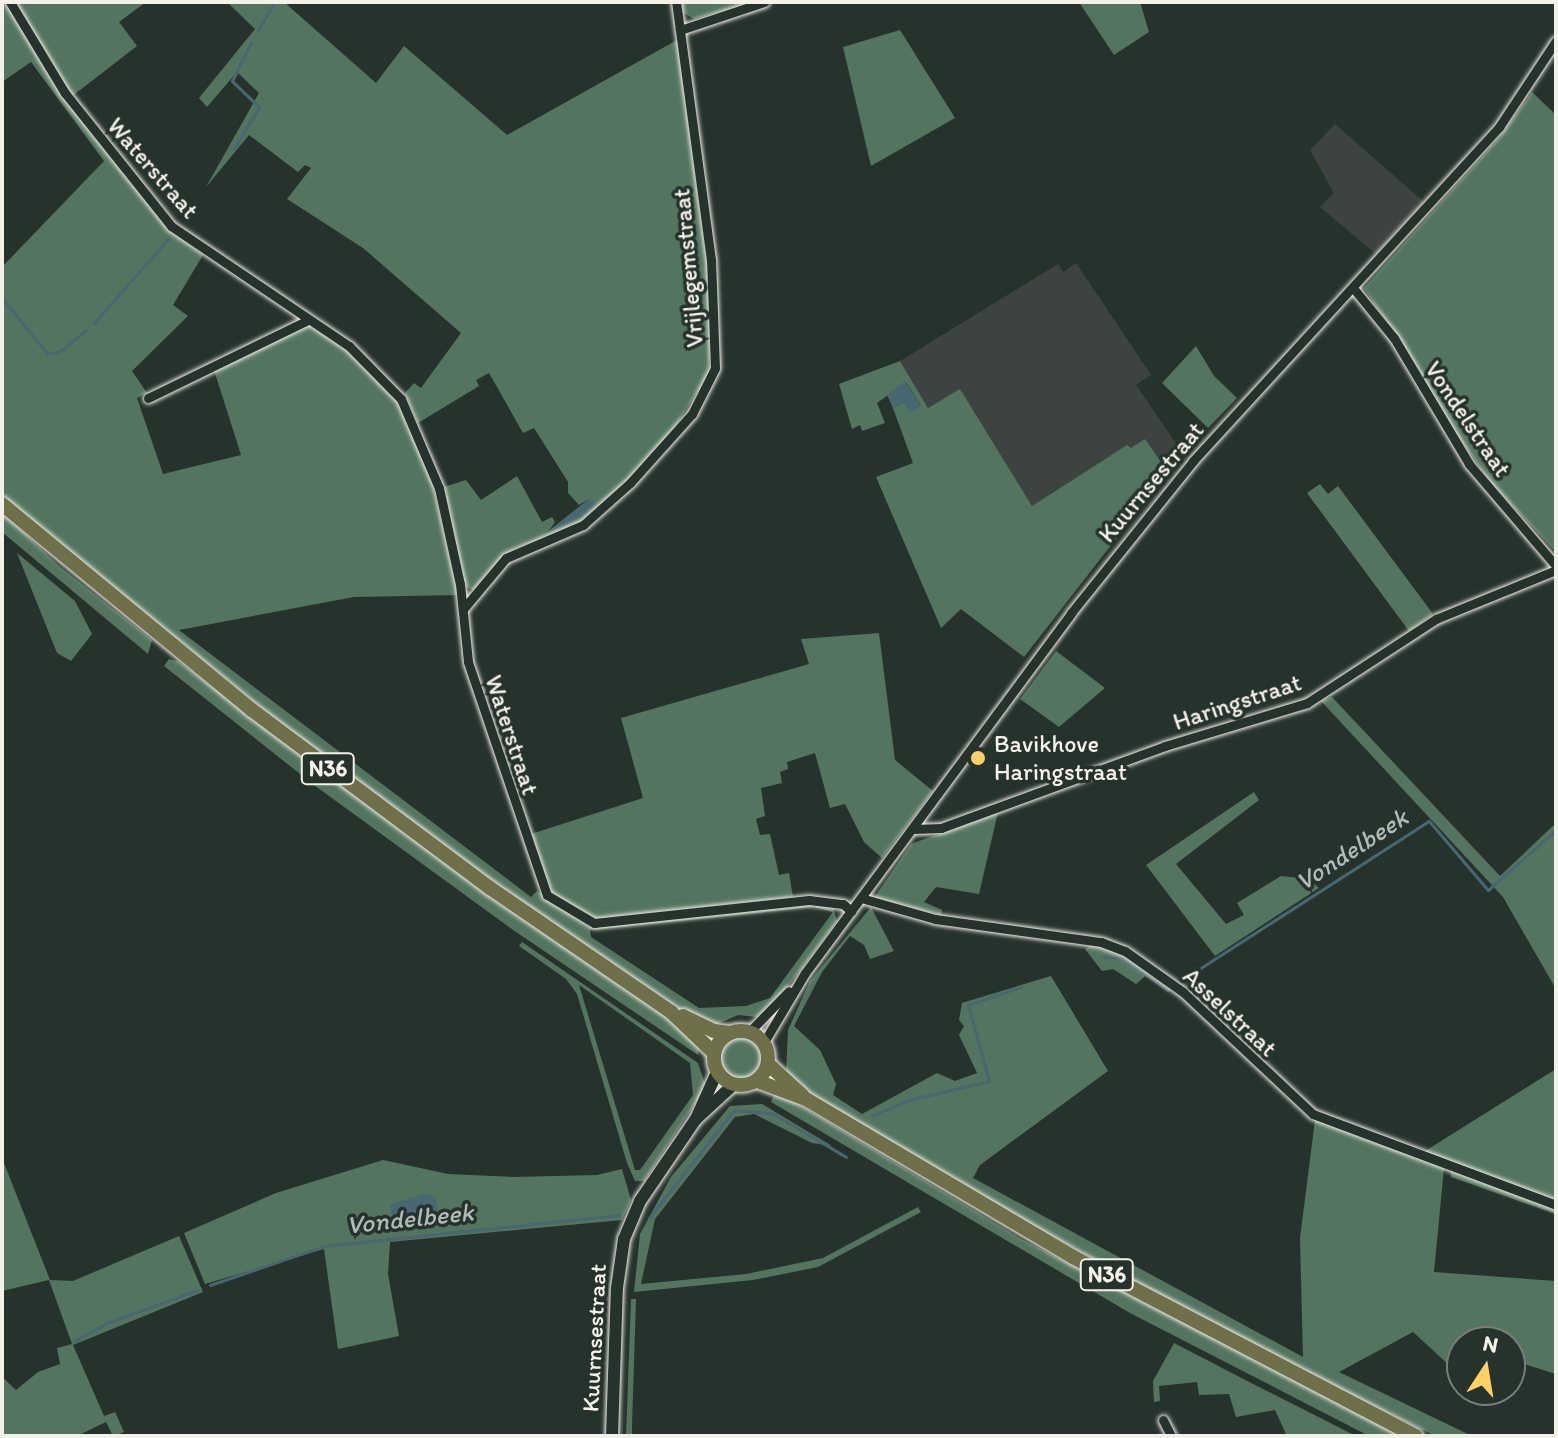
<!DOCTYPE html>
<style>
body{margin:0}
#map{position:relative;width:1558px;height:1438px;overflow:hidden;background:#26332d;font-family:Itim,sans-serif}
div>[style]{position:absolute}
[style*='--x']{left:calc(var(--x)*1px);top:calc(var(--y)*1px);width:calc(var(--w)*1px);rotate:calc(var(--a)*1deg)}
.built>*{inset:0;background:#3c4341}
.green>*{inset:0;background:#53755f}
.round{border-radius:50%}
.water>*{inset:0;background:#496770}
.stream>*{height:3px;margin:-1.5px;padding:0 1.5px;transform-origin:1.5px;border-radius:1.5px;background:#496770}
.roads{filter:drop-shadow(0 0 2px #f4f1e8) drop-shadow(0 0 2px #f4f1e8)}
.street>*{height:9px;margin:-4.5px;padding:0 4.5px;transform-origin:4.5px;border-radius:4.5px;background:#26332d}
.secondary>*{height:12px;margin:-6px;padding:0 6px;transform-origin:6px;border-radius:6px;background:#26332d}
.primary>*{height:14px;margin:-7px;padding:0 7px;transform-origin:7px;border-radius:7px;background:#6f704a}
.primary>.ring{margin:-7px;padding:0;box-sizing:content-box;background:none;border:14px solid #6f704a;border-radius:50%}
.dots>*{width:22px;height:22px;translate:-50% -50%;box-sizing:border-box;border:4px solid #26332d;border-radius:50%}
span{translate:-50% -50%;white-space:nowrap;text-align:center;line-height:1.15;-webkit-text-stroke:7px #26332d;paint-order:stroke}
.shield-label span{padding:2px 6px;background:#26332d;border:2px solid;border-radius:6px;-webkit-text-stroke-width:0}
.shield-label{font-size:22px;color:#f4f1e8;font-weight:700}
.street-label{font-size:24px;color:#f4f1e8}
.poi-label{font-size:24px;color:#f4f1e8}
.left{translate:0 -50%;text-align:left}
.water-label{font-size:26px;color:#b0bab8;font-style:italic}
.frame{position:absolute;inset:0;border:4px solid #f4f1e8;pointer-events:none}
.north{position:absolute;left:1446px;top:1326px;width:80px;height:80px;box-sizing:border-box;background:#26332d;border:2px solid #787f78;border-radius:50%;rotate:12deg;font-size:22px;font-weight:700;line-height:32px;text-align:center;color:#f4f1e8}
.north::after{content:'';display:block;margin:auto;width:28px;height:36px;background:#ffd166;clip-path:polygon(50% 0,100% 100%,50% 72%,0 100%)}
</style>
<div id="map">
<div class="built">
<div style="clip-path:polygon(1335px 124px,1424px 202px,1376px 254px,1320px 207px,1334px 193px,1310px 150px)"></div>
<div style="clip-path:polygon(1076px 263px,1151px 375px,1136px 385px,1184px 455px,1168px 472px,1145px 439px,1131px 449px,1127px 445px,1032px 506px,960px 390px,928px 408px,900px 361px,1058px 264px,1063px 272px)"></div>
</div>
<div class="green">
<div style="clip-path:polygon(evenodd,2px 2px,8px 2px,54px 84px,110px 157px,170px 230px,203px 255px,173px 305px,188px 316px,132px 371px,147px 393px,137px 398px,163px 474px,241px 455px,214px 370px,309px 325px,353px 353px,399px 401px,431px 478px,458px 595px,354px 597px,179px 630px,531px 897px,537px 891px,589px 927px,813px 903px,833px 907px,837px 921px,778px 1000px,757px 1017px,738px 1015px,713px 1026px,701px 1023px,466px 864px,339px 771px,2px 496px,2px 267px,104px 161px,31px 62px,2px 82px,2px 2px,814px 907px,833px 912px,770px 998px,746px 1006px,699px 1008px,591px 937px,590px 930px,814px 907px)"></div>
<div style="clip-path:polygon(12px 2px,146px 2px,119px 22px,137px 46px,71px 97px)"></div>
<div style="clip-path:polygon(227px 2px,284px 2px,376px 83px,404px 46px,507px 135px,677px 40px,710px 290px,709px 374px,661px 448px,582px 523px,514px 549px,473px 590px,464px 586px,444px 487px,466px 480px,481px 500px,517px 476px,542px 522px,552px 517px,555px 522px,547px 533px,589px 499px,579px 505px,568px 493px,568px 482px,534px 428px,523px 433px,489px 373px,476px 380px,479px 386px,418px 423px,405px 393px,414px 383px,421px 388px,461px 333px,363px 248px,287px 199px,311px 168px,305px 165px,298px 172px,249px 135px,206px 187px,259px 93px,237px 72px,207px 107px,199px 98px,255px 29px)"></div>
<div style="clip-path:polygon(679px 2px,749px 2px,750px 3px,694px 19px,680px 11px)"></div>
<div style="clip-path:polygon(1079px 2px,1140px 2px,1149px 32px,1114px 55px)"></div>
<div style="clip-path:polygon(900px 30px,955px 118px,871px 166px,843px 47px)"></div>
<div style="clip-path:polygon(1532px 92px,1556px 115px,1556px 552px,1493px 485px,1433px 402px,1419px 370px,1364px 288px,1499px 138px)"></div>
<div style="clip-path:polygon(1196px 346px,1214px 376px,1237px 398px,1208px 428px,1162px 383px)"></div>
<div style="clip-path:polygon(900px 361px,928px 408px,960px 389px,1032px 506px,1127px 445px,1131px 448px,1145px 439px,1168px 472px,1024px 657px,961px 609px,941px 628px,876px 477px,913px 463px,893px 408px,904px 402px,921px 406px,906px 382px,877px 403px,885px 423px,862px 431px,860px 425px,852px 429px,839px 384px)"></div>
<div style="clip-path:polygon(1320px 484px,1328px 494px,1338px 486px,1433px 614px,1409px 631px,1307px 493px)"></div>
<div style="clip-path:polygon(2px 512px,58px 565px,152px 640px,148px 654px,2px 532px)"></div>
<div style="clip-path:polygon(17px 553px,75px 601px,92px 634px,71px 661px,57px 653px)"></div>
<div style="clip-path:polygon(879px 633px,895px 760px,933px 791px,882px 858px,864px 842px,845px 804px,830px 808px,815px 753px,787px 762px,788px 769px,780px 772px,782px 783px,761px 788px,765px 816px,756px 819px,760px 835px,770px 834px,779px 875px,789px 873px,793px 897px,594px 919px,554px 895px,542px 878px,528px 835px,643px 798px,621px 718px,809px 664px,801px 639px)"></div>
<div style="clip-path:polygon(1056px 651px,1105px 688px,1059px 727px,1020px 699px)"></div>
<div style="clip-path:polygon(169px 659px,178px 661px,495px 900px,682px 1027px,700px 1046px,698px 1055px,516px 932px,314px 785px,164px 666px)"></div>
<div style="clip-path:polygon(1332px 697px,1500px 876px,1556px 823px,1556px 989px,1503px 897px,1321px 701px)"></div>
<div style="clip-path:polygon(1254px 792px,1259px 800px,1176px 864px,1226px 924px,1244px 915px,1237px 903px,1281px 876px,1310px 879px,1319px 888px,1215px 956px,1146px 865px)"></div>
<div style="clip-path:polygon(998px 812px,979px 894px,936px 887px,924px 902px,942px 910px,941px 915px,874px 898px,911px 844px)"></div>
<div style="clip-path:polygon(871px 907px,894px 951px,870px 959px,864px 945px,850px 936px,822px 972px,794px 1026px,820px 1050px,836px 1084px,833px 1095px,862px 1114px,937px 1073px,955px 1081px,977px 1073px,959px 1035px,964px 1026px,959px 1020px,962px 1003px,1051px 976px,1108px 1071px,980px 1165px,973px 1178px,1303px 1357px,1300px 1238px,1315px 1120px,1444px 1168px,1434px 1272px,1556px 1281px,1556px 1374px,1521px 1363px,1510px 1365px,1510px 1342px,1462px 1342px,1462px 1377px,1413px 1332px,1339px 1372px,1472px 1436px,1435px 1436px,1237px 1338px,978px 1195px,804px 1090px,786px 1073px,788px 1030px,810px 981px)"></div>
<div style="clip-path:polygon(evenodd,522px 942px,698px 1063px,706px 1087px,644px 1181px,635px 1181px,627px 1163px,577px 994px,566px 979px,519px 946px,522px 942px,579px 985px,690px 1063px,693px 1095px,640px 1170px,635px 1170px,579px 985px)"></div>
<div style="clip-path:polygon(1094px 943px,1123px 954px,1151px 971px,1136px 984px,1113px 969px,1102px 971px,1085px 949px)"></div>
<div class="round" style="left:720px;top:1037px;width:42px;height:42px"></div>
<div style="clip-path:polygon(1556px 1069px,1556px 1201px,1422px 1153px,1540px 1079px)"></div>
<div style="clip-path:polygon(776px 1091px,1023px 1240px,1403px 1436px,1369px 1436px,1130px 1313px,771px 1102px)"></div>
<div style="clip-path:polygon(762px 1104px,832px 1146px,812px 1143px,754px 1114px,735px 1117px,655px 1219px,641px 1284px,746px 1274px,823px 1258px,918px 1207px,921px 1212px,818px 1267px,753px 1280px,634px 1292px,640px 1234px,671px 1177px,730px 1106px)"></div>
<div style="clip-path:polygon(2px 1158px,50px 1280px,73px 1281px,179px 1236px,203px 1292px,73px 1345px,104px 1416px,115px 1412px,124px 1432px,113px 1436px,106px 1422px,77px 1436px,2px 1435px,2px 1377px,16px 1390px,38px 1372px,60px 1364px,57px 1348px,72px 1344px,49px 1280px,2px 1291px)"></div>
<div style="clip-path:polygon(383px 1160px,448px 1174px,513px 1177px,597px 1175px,622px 1169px,631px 1200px,622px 1220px,390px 1242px,388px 1274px,399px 1336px,338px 1349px,324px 1249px,205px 1284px,184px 1233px,276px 1193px)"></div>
<div style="clip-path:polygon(1450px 1169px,1556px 1208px,1556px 1214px,1451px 1177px)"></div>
<div style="clip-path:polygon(631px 1299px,636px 1299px,632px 1425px,632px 1436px,626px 1436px)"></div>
<div style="clip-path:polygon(1174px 1343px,1255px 1385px,1356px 1436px,1287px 1436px,1275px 1410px,1236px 1417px,1229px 1394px,1199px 1395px,1197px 1382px,1159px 1386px,1160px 1401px,1154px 1402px,1153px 1381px)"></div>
</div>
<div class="water">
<div style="clip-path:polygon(905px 381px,921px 406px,910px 413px,904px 402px,893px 408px,887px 395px)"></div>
<div style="clip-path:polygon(589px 499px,597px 503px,581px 518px,546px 533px)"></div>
<div style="clip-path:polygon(427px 1193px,436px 1198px,438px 1215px,393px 1223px,390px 1204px)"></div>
</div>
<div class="stream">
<div style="--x:258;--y:30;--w:33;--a:-59"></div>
<div style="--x:234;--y:149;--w:49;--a:-59.2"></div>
<div style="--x:259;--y:107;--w:37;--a:-136"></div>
<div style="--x:232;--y:81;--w:43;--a:-64"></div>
<div style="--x:2;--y:298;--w:71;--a:50.7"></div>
<div style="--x:47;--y:353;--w:12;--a:-5"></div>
<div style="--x:59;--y:352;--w:35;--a:-39"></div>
<div style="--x:94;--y:323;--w:113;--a:-48.6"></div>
<div style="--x:1104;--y:957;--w:18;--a:3"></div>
<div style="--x:1122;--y:958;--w:56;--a:34.8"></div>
<div style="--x:1182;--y:980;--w:294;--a:-32.8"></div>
<div style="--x:1429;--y:821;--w:91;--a:49.5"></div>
<div style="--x:1488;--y:890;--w:91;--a:-41.4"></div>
<div style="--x:872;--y:1116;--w:36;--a:-24"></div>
<div style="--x:905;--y:1101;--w:86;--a:-13.4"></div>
<div style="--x:989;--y:1081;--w:79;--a:-105.4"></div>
<div style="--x:968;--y:1005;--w:56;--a:-18.8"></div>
<div style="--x:649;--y:1218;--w:137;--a:-51.8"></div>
<div style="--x:734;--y:1110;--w:38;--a:5"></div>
<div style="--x:772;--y:1113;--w:86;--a:30.7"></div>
<div style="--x:210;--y:1285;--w:120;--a:-18.9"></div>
<div style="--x:324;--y:1246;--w:297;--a:-6"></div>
<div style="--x:74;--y:1341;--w:38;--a:-29"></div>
<div style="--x:107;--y:1323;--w:96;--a:-20.1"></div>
</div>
<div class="roads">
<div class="street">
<div style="--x:10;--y:2;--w:106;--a:58.9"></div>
<div style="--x:65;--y:93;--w:170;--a:51.4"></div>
<div style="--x:171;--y:226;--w:215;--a:34"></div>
<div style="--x:349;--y:346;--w:74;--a:45.5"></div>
<div style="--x:401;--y:399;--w:97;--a:66.9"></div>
<div style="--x:439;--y:488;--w:98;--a:77.7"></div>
<div style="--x:460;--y:584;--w:78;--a:84.1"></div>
<div style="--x:468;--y:662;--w:246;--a:71.3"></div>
<div style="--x:547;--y:895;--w:55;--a:30.8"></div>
<div style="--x:594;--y:923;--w:216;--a:-6.1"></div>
<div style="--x:809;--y:900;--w:34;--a:7"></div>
<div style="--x:843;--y:904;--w:11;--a:41"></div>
<div style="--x:680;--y:30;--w:89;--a:-18.4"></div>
<div style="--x:1354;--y:289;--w:63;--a:50.8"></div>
<div style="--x:1394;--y:338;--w:147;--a:59.2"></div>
<div style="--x:1469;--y:464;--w:134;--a:49.5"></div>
<div style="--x:148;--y:398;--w:178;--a:-26"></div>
<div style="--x:464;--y:608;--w:65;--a:-50"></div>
<div style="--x:506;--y:558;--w:84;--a:-23.2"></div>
<div style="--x:583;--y:525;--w:63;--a:-41.8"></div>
<div style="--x:630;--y:483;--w:93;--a:-48.1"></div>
<div style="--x:692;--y:414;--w:51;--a:-63.4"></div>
<div style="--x:715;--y:368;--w:108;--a:-92.1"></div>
<div style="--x:711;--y:260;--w:260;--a:-97.7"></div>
<div style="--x:914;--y:829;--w:27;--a:-2"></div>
<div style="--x:941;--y:828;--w:239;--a:-20.1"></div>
<div style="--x:1165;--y:746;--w:148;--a:-16.8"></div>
<div style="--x:1307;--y:703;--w:154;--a:-33.1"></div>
<div style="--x:1436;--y:619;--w:130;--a:-22.2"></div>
<div style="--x:861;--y:898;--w:77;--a:15.8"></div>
<div style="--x:935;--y:919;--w:168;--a:7.9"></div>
<div style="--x:1101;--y:942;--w:26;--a:21"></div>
<div style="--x:1125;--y:951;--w:71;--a:35.3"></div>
<div style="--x:1183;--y:992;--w:178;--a:43.2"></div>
<div style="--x:1313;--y:1114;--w:259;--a:20.5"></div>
<div style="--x:749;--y:1032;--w:57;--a:-45.7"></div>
<div style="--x:764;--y:1042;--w:80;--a:-59.3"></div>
<div style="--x:805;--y:973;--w:448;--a:-53.5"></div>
<div style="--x:1071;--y:613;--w:195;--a:-51.2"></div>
<div style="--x:1193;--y:461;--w:453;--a:-47.5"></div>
<div style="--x:1499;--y:127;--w:103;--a:-56.5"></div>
<div style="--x:1163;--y:1420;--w:18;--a:63"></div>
</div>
<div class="secondary">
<div style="--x:696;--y:1119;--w:50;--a:-42.6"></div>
<div style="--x:612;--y:1436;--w:148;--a:-88.1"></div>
<div style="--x:617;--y:1288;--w:49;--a:-81.9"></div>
<div style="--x:624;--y:1239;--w:41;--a:-67.2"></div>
<div style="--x:640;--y:1201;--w:99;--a:-55.7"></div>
<div style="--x:696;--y:1119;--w:51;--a:-65.9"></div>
</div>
<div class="primary">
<div style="--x:2;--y:504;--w:324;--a:39.5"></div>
<div style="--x:252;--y:710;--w:297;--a:36.8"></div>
<div style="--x:490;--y:888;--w:219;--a:34.4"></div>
<div style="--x:671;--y:1012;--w:59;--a:43.6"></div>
<div style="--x:683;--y:1016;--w:34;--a:26"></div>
<div style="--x:714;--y:1031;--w:16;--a:7"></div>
<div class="ring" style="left:714px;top:1031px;width:40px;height:40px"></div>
<div style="--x:768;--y:1064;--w:47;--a:42.4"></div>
<div style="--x:757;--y:1081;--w:52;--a:20.2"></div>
<div style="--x:806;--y:1099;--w:310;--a:30.6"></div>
<div style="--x:1073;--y:1257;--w:387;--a:27.6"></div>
</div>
</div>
<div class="dots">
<div style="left:978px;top:758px;background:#ffd166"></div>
</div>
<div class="shield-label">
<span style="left:328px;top:769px">N36</span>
<span style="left:1107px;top:1275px">N36</span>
</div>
<div class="street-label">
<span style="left:153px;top:168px;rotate:49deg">Waterstraat</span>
<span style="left:688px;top:268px;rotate:-95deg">Vrijlegemstraat</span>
<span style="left:1468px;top:419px;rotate:56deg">Vondelstraat</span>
<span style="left:1151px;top:482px;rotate:-50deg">Kuurnsestraat</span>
<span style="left:1237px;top:702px;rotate:-18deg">Haringstraat</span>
<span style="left:512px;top:735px;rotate:72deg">Waterstraat</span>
<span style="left:1230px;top:1012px;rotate:43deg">Asselstraat</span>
<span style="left:594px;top:1338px;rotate:-87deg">Kuurnsestraat</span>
</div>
<div class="poi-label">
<span class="left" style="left:994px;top:758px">Bavikhove<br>Haringstraat</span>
</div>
<div class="water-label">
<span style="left:1352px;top:850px;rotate:-33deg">Vondelbeek</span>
<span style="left:410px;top:1219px;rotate:-6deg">Vondelbeek</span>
</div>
<div class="frame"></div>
<div class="north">N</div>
</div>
